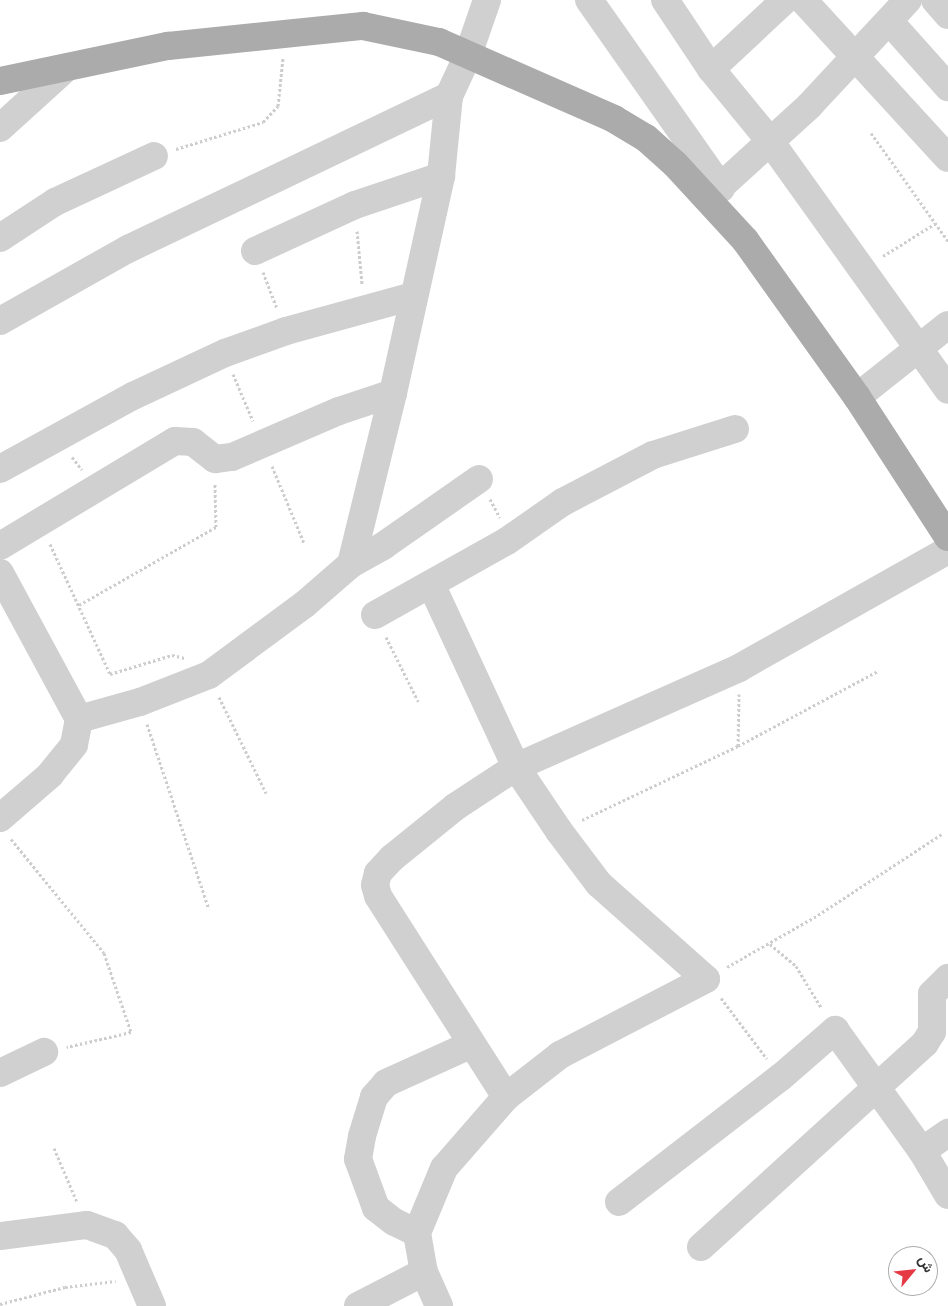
<!DOCTYPE html>
<meta charset="utf-8">
<style>
body{margin:0}
#map{position:relative;width:948px;height:1306px;overflow:hidden;background:#fff;font-family:"Sofia Sans Condensed",Vazirmatn,sans-serif}
div>[style]{position:absolute}
[style*='--x']{left:calc(var(--x)*1px);top:calc(var(--y)*1px);width:calc(var(--w)*1px);rotate:calc(var(--a)*1deg)}
.path>*{height:3px;margin-top:-1.5px;transform-origin:0;background:repeating-linear-gradient(90deg,#cdcdcd 0 2.5px,transparent 0 5px)}
.minor>*{height:28px;margin:-14px;padding:0 14px;transform-origin:14px;border-radius:14px;background:#d0d0d0}
.major>*{height:28px;margin:-14px;padding:0 14px;transform-origin:14px;border-radius:14px;background:#ababab}
span{translate:-50% -50%;white-space:nowrap;text-align:center;line-height:1.15;-webkit-text-stroke:5px #fff;paint-order:stroke}
.north{position:absolute;left:888px;top:1246px;width:50px;height:50px;box-sizing:border-box;background:#fff;border:1px solid #adadad;border-radius:50%;rotate:62deg;font-size:14px;font-weight:700;line-height:20px;text-align:center;color:#333}
.north::after{content:'';display:block;margin:auto;width:18px;height:22px;background:#e63946;clip-path:polygon(50% 0,100% 100%,50% 72%,0 100%)}
</style>
<div id="map">
<div class="path">
<div style="--x:871;--y:133;--w:133;--a:54.5"></div>
<div style="--x:176;--y:149;--w:91;--a:-17.2"></div>
<div style="--x:263;--y:122;--w:22;--a:-47"></div>
<div style="--x:278;--y:106;--w:48;--a:-84.1"></div>
<div style="--x:357;--y:231;--w:53;--a:84.6"></div>
<div style="--x:883;--y:256;--w:62;--a:-31.9"></div>
<div style="--x:263;--y:272;--w:39;--a:69"></div>
<div style="--x:233;--y:374;--w:51;--a:66.9"></div>
<div style="--x:72;--y:457;--w:16;--a:52"></div>
<div style="--x:272;--y:466;--w:83;--a:67.4"></div>
<div style="--x:490;--y:499;--w:21;--a:62"></div>
<div style="--x:50;--y:544;--w:143;--a:65.2"></div>
<div style="--x:110;--y:674;--w:65;--a:-17"></div>
<div style="--x:172;--y:655;--w:13;--a:13"></div>
<div style="--x:79;--y:605;--w:158;--a:-29.7"></div>
<div style="--x:216;--y:527;--w:44;--a:-91.3"></div>
<div style="--x:386;--y:637;--w:72;--a:63.4"></div>
<div style="--x:219;--y:697;--w:107;--a:63.9"></div>
<div style="--x:147;--y:724;--w:195;--a:71.5"></div>
<div style="--x:738;--y:746;--w:52;--a:-88.9"></div>
<div style="--x:582;--y:820;--w:173;--a:-25.4"></div>
<div style="--x:738;--y:746;--w:159;--a:-28.2"></div>
<div style="--x:11;--y:839;--w:147;--a:50.8"></div>
<div style="--x:104;--y:953;--w:83;--a:71.1"></div>
<div style="--x:131;--y:1032;--w:66;--a:166.8"></div>
<div style="--x:770;--y:944;--w:34;--a:40"></div>
<div style="--x:796;--y:966;--w:50;--a:58.8"></div>
<div style="--x:727;--y:967;--w:105;--a:-29.7"></div>
<div style="--x:818;--y:915;--w:148;--a:-33.2"></div>
<div style="--x:721;--y:998;--w:76;--a:53"></div>
<div style="--x:54;--y:1148;--w:59;--a:66.9"></div>
<div style="--x:0;--y:1304;--w:67;--a:-14.7"></div>
<div style="--x:65;--y:1287;--w:51;--a:-6.7"></div>
</div>
<div class="minor">
<div style="--x:589;--y:0;--w:230;--a:54.9"></div>
<div style="--x:665;--y:0;--w:83;--a:56.3"></div>
<div style="--x:711;--y:69;--w:93;--a:50.7"></div>
<div style="--x:770;--y:141;--w:306;--a:54.4"></div>
<div style="--x:803;--y:0;--w:214;--a:47.5"></div>
<div style="--x:935;--y:0;--w:20;--a:49"></div>
<div style="--x:889;--y:21;--w:89;--a:48.2"></div>
<div style="--x:711;--y:69;--w:101;--a:-43"></div>
<div style="--x:0;--y:128;--w:89;--a:-42.3"></div>
<div style="--x:708;--y:198;--w:137;--a:-42.3"></div>
<div style="--x:809;--y:106;--w:145;--a:-47"></div>
<div style="--x:0;--y:238;--w:66;--a:-33.2"></div>
<div style="--x:55;--y:202;--w:109;--a:-24.9"></div>
<div style="--x:255;--y:251;--w:110;--a:-24.7"></div>
<div style="--x:355;--y:205;--w:91;--a:-18.6"></div>
<div style="--x:0;--y:321;--w:147;--a:-29.4"></div>
<div style="--x:128;--y:249;--w:356;--a:-25.5"></div>
<div style="--x:857;--y:397;--w:116;--a:-38.4"></div>
<div style="--x:0;--y:469;--w:152;--a:-28.8"></div>
<div style="--x:133;--y:396;--w:102;--a:-25.1"></div>
<div style="--x:225;--y:353;--w:65;--a:-19.8"></div>
<div style="--x:286;--y:331;--w:132;--a:-15.4"></div>
<div style="--x:0;--y:546;--w:204;--a:-31"></div>
<div style="--x:175;--y:441;--w:18;--a:3"></div>
<div style="--x:193;--y:442;--w:28;--a:38"></div>
<div style="--x:215;--y:459;--w:17;--a:-7"></div>
<div style="--x:232;--y:457;--w:116;--a:-23.3"></div>
<div style="--x:339;--y:411;--w:57;--a:-18.4"></div>
<div style="--x:351;--y:564;--w:176;--a:-76.2"></div>
<div style="--x:393;--y:393;--w:222;--a:-77.5"></div>
<div style="--x:441;--y:176;--w:80;--a:-84.3"></div>
<div style="--x:449;--y:96;--w:45;--a:-65.1"></div>
<div style="--x:468;--y:55;--w:58;--a:-70.9"></div>
<div style="--x:0;--y:573;--w:166;--a:61.6"></div>
<div style="--x:79;--y:719;--w:26;--a:101"></div>
<div style="--x:74;--y:745;--w:38;--a:129"></div>
<div style="--x:50;--y:775;--w:66;--a:139.3"></div>
<div style="--x:431;--y:584;--w:202;--a:65.1"></div>
<div style="--x:516;--y:767;--w:77;--a:56.1"></div>
<div style="--x:559;--y:831;--w:66;--a:53"></div>
<div style="--x:599;--y:884;--w:143;--a:41.6"></div>
<div style="--x:706;--y:979;--w:165;--a:152.5"></div>
<div style="--x:560;--y:1055;--w:68;--a:142.1"></div>
<div style="--x:506;--y:1097;--w:94;--a:131.1"></div>
<div style="--x:444;--y:1168;--w:70;--a:112.6"></div>
<div style="--x:417;--y:1233;--w:40;--a:80"></div>
<div style="--x:424;--y:1272;--w:37;--a:66"></div>
<div style="--x:375;--y:615;--w:151;--a:-29.3"></div>
<div style="--x:507;--y:541;--w:68;--a:-34.9"></div>
<div style="--x:563;--y:502;--w:102;--a:-27.6"></div>
<div style="--x:653;--y:455;--w:86;--a:-17.6"></div>
<div style="--x:79;--y:719;--w:63;--a:-15.6"></div>
<div style="--x:140;--y:702;--w:74;--a:-21.4"></div>
<div style="--x:209;--y:675;--w:119;--a:-36.5"></div>
<div style="--x:305;--y:604;--w:61;--a:-41"></div>
<div style="--x:351;--y:564;--w:37;--a:-29"></div>
<div style="--x:383;--y:546;--w:117;--a:-34.9"></div>
<div style="--x:0;--y:1073;--w:49;--a:-25.5"></div>
<div style="--x:506;--y:1097;--w:238;--a:-122.5"></div>
<div style="--x:378;--y:896;--w:11;--a:-105"></div>
<div style="--x:375;--y:885;--w:12;--a:-76"></div>
<div style="--x:378;--y:873;--w:21;--a:-47"></div>
<div style="--x:392;--y:858;--w:81;--a:-39"></div>
<div style="--x:455;--y:807;--w:73;--a:-33.3"></div>
<div style="--x:516;--y:767;--w:244;--a:-23.9"></div>
<div style="--x:739;--y:668;--w:240;--a:-29.4"></div>
<div style="--x:922;--y:1151;--w:32;--a:-35"></div>
<div style="--x:619;--y:1202;--w:205;--a:-37.7"></div>
<div style="--x:781;--y:1077;--w:72;--a:-41"></div>
<div style="--x:835;--y:1030;--w:149;--a:54.3"></div>
<div style="--x:922;--y:1151;--w:51;--a:59.4"></div>
<div style="--x:417;--y:1233;--w:25;--a:-154"></div>
<div style="--x:394;--y:1222;--w:23;--a:-142"></div>
<div style="--x:376;--y:1208;--w:52;--a:-110.2"></div>
<div style="--x:358;--y:1159;--w:23;--a:-80"></div>
<div style="--x:362;--y:1136;--w:41;--a:-72.9"></div>
<div style="--x:374;--y:1097;--w:18;--a:-49"></div>
<div style="--x:386;--y:1083;--w:94;--a:-24.4"></div>
<div style="--x:0;--y:1236;--w:88;--a:-7.2"></div>
<div style="--x:87;--y:1225;--w:30;--a:20"></div>
<div style="--x:115;--y:1235;--w:20;--a:49"></div>
<div style="--x:128;--y:1250;--w:61;--a:66.8"></div>
<div style="--x:701;--y:1247;--w:303;--a:-42.3"></div>
<div style="--x:925;--y:1043;--w:13;--a:-58"></div>
<div style="--x:932;--y:1032;--w:38;--a:-90"></div>
<div style="--x:932;--y:994;--w:23;--a:-45"></div>
<div style="--x:358;--y:1306;--w:74;--a:-27.3"></div>
</div>
<div class="major">
<div style="--x:0;--y:81;--w:172;--a:-11.8"></div>
<div style="--x:168;--y:46;--w:196;--a:-5.9"></div>
<div style="--x:363;--y:26;--w:78;--a:11.9"></div>
<div style="--x:439;--y:42;--w:191;--a:23.7"></div>
<div style="--x:614;--y:119;--w:37;--a:31"></div>
<div style="--x:646;--y:138;--w:39;--a:42"></div>
<div style="--x:675;--y:164;--w:103;--a:47.4"></div>
<div style="--x:745;--y:240;--w:193;--a:54.5"></div>
<div style="--x:857;--y:397;--w:167;--a:57"></div>
</div>
<div class="north">ش</div>
</div>
